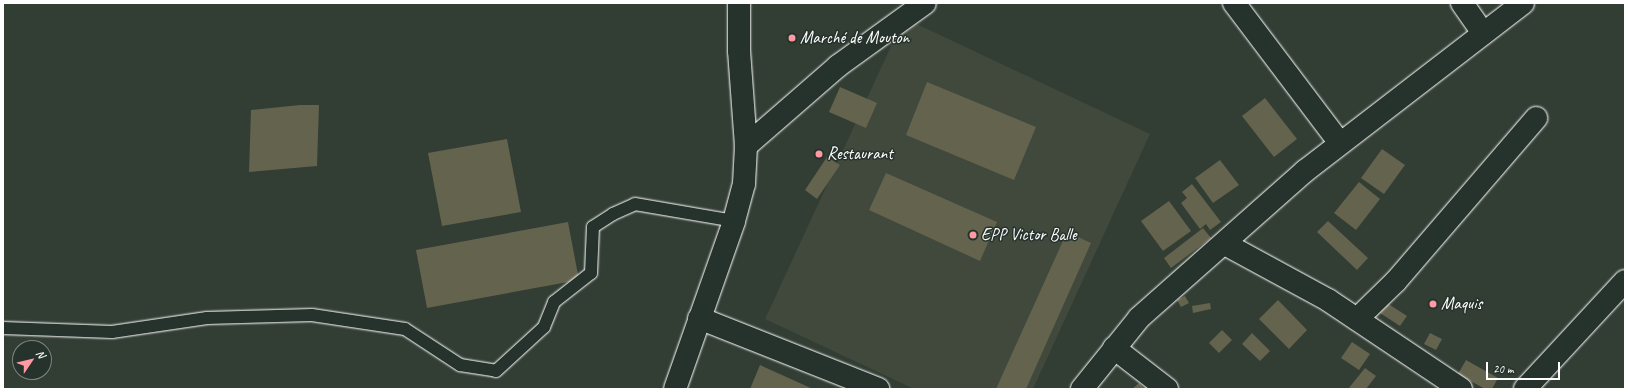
<!DOCTYPE html>
<meta charset="utf-8">
<style>
body{margin:0}
#map{position:relative;width:1628px;height:392px;overflow:hidden;background:#323d34;font-family:Caveat,sans-serif}
div>[style]{position:absolute}
[style*='--x']{left:calc(var(--x)*1px);top:calc(var(--y)*1px);width:calc(var(--w)*1px);rotate:calc(var(--a)*1deg)}
.built>*{inset:0;background:#41483c}
.building>*{inset:0;background:#64634e}
.roads{filter:drop-shadow(0 0 1px #fff) drop-shadow(0 0 1px #fff)}
.lane>*{height:12px;margin:-6px;padding:0 6px;transform-origin:6px;border-radius:6px;background:#26332d}
.street>*{height:22px;margin:-11px;padding:0 11px;transform-origin:11px;border-radius:11px;background:#26332d}
.dots>*{width:11px;height:11px;translate:-50% -50%;box-sizing:border-box;border:2px solid #26332d;border-radius:50%}
span{translate:-50% -50%;white-space:nowrap;text-align:center;line-height:1.15;-webkit-text-stroke:3px #26332d;paint-order:stroke}
.poi-label{font-size:17px;color:#fff}
.left{translate:0 -50%;text-align:left}
.frame{position:absolute;inset:0;border:4px solid #fff;pointer-events:none}
.north{position:absolute;left:12px;top:340px;width:40px;height:40px;box-sizing:border-box;background:#26332d;border:1px solid #7d8581;border-radius:50%;rotate:55deg;font-size:11px;font-weight:700;line-height:16px;text-align:center;color:#fff}
.north::after{content:'';display:block;margin:auto;width:14px;height:18px;background:#ff9aa2;clip-path:polygon(50% 0,100% 100%,50% 72%,0 100%)}
.scale{position:absolute;left:1486px;top:362px;width:74px;height:18px;box-sizing:border-box;border:2px solid #fff;border-top:0;padding-left:5px;font-size:12px;line-height:14px;white-space:nowrap;color:#fff;-webkit-text-stroke:3px #26332d;paint-order:stroke}
</style>
<div id="map">
<div class="built">
<div style="clip-path:polygon(904px 18px,1150px 134px,1033px 389px,914px 389px,765px 319px)"></div>
</div>
<div class="building">
<div style="clip-path:polygon(927px 82px,1036px 127px,1014px 180px,906px 135px)"></div>
<div style="clip-path:polygon(840px 87px,877px 103px,866px 128px,829px 112px)"></div>
<div style="clip-path:polygon(1265px 98px,1297px 139px,1274px 157px,1242px 116px)"></div>
<div style="clip-path:polygon(300px 105px,319px 105px,317px 166px,249px 172px,251px 110px)"></div>
<div style="clip-path:polygon(507px 139px,521px 212px,442px 226px,428px 153px)"></div>
<div style="clip-path:polygon(1382px 149px,1405px 165px,1384px 194px,1361px 178px)"></div>
<div style="clip-path:polygon(827px 157px,840px 165px,817px 199px,805px 190px)"></div>
<div style="clip-path:polygon(1220px 160px,1239px 185px,1213px 203px,1195px 178px)"></div>
<div style="clip-path:polygon(886px 173px,997px 222px,980px 261px,869px 210px)"></div>
<div style="clip-path:polygon(1359px 182px,1380px 199px,1356px 230px,1334px 213px)"></div>
<div style="clip-path:polygon(1192px 184px,1221px 222px,1210px 230px,1206px 224px,1200px 229px,1181px 203px,1187px 198px,1182px 192px)"></div>
<div style="clip-path:polygon(1169px 201px,1191px 231px,1163px 251px,1141px 221px)"></div>
<div style="clip-path:polygon(1328px 221px,1368px 258px,1357px 270px,1317px 232px)"></div>
<div style="clip-path:polygon(568px 222px,579px 280px,427px 308px,416px 250px)"></div>
<div style="clip-path:polygon(1203px 228px,1211px 238px,1171px 268px,1164px 258px)"></div>
<div style="clip-path:polygon(1067px 232px,1091px 243px,1026px 389px,996px 389px)"></div>
<div style="clip-path:polygon(1185px 296px,1189px 303px,1181px 307px,1177px 300px)"></div>
<div style="clip-path:polygon(1278px 300px,1307px 330px,1289px 349px,1259px 319px)"></div>
<div style="clip-path:polygon(1210px 303px,1211px 309px,1193px 313px,1192px 306px)"></div>
<div style="clip-path:polygon(1387px 303px,1407px 316px,1400px 326px,1380px 313px)"></div>
<div style="clip-path:polygon(1222px 330px,1232px 340px,1219px 353px,1209px 343px)"></div>
<div style="clip-path:polygon(1252px 333px,1270px 351px,1260px 361px,1242px 344px)"></div>
<div style="clip-path:polygon(1430px 333px,1442px 339px,1436px 350px,1424px 344px)"></div>
<div style="clip-path:polygon(1352px 342px,1370px 354px,1359px 370px,1341px 358px)"></div>
<div style="clip-path:polygon(1466px 360px,1498px 378px,1492px 389px,1485px 389px,1458px 374px)"></div>
<div style="clip-path:polygon(760px 365px,813px 389px,750px 389px)"></div>
<div style="clip-path:polygon(1365px 368px,1376px 376px,1366px 389px,1348px 389px)"></div>
<div style="clip-path:polygon(1139px 383px,1144px 388px,1149px 384px,1153px 389px,1132px 389px)"></div>
</div>
<div class="roads">
<div class="lane">
<div style="--x:3;--y:328;--w:109;--a:2.1"></div>
<div style="--x:112;--y:332;--w:96;--a:-8.4"></div>
<div style="--x:207;--y:318;--w:105;--a:-1.6"></div>
<div style="--x:312;--y:315;--w:94;--a:8.6"></div>
<div style="--x:405;--y:329;--w:66;--a:33.2"></div>
<div style="--x:460;--y:365;--w:36;--a:9"></div>
<div style="--x:496;--y:371;--w:65;--a:-42.5"></div>
<div style="--x:544;--y:327;--w:27;--a:-68"></div>
<div style="--x:554;--y:302;--w:47;--a:-38.1"></div>
<div style="--x:591;--y:273;--w:46;--a:-87.5"></div>
<div style="--x:593;--y:227;--w:24;--a:-33"></div>
<div style="--x:613;--y:214;--w:24;--a:-24"></div>
<div style="--x:635;--y:204;--w:100;--a:9.7"></div>
</div>
<div class="street">
<div style="--x:1234;--y:3;--w:174;--a:52.9"></div>
<div style="--x:1462;--y:3;--w:37;--a:55"></div>
<div style="--x:746;--y:146;--w:122;--a:-41"></div>
<div style="--x:838;--y:66;--w:107;--a:-35.9"></div>
<div style="--x:1225;--y:244;--w:117;--a:28.5"></div>
<div style="--x:1328;--y:300;--w:160;--a:33.8"></div>
<div style="--x:699;--y:318;--w:193;--a:21.6"></div>
<div style="--x:1357;--y:319;--w:54;--a:-44.3"></div>
<div style="--x:1396;--y:281;--w:215;--a:-49.3"></div>
<div style="--x:1114;--y:348;--w:67;--a:37.7"></div>
<div style="--x:675;--y:389;--w:178;--a:-70.6"></div>
<div style="--x:734;--y:221;--w:38;--a:-75"></div>
<div style="--x:744;--y:184;--w:38;--a:-87"></div>
<div style="--x:746;--y:146;--w:95;--a:-94.2"></div>
<div style="--x:739;--y:51;--w:48;--a:-90"></div>
<div style="--x:1082;--y:389;--w:91;--a:-51.2"></div>
<div style="--x:1139;--y:318;--w:222;--a:-41.5"></div>
<div style="--x:1305;--y:171;--w:275;--a:-37.6"></div>
<div style="--x:1525;--y:389;--w:147;--a:-47.2"></div>
</div>
</div>
<div class="dots">
<div style="left:792px;top:38px;background:#ff9aa2"></div>
<div style="left:819px;top:154px;background:#ff9aa2"></div>
<div style="left:973px;top:235px;background:#ff9aa2"></div>
<div style="left:1433px;top:304px;background:#ff9aa2"></div>
</div>
<div class="poi-label">
<span class="left" style="left:800px;top:38px">Marché de Mouton</span>
<span class="left" style="left:827px;top:154px">Restaurant</span>
<span class="left" style="left:981px;top:235px">EPP Victor Balle</span>
<span class="left" style="left:1441px;top:304px">Maquis</span>
</div>
<div class="frame"></div>
<div class="north">N</div>
<div class="scale">20 m</div>
</div>
